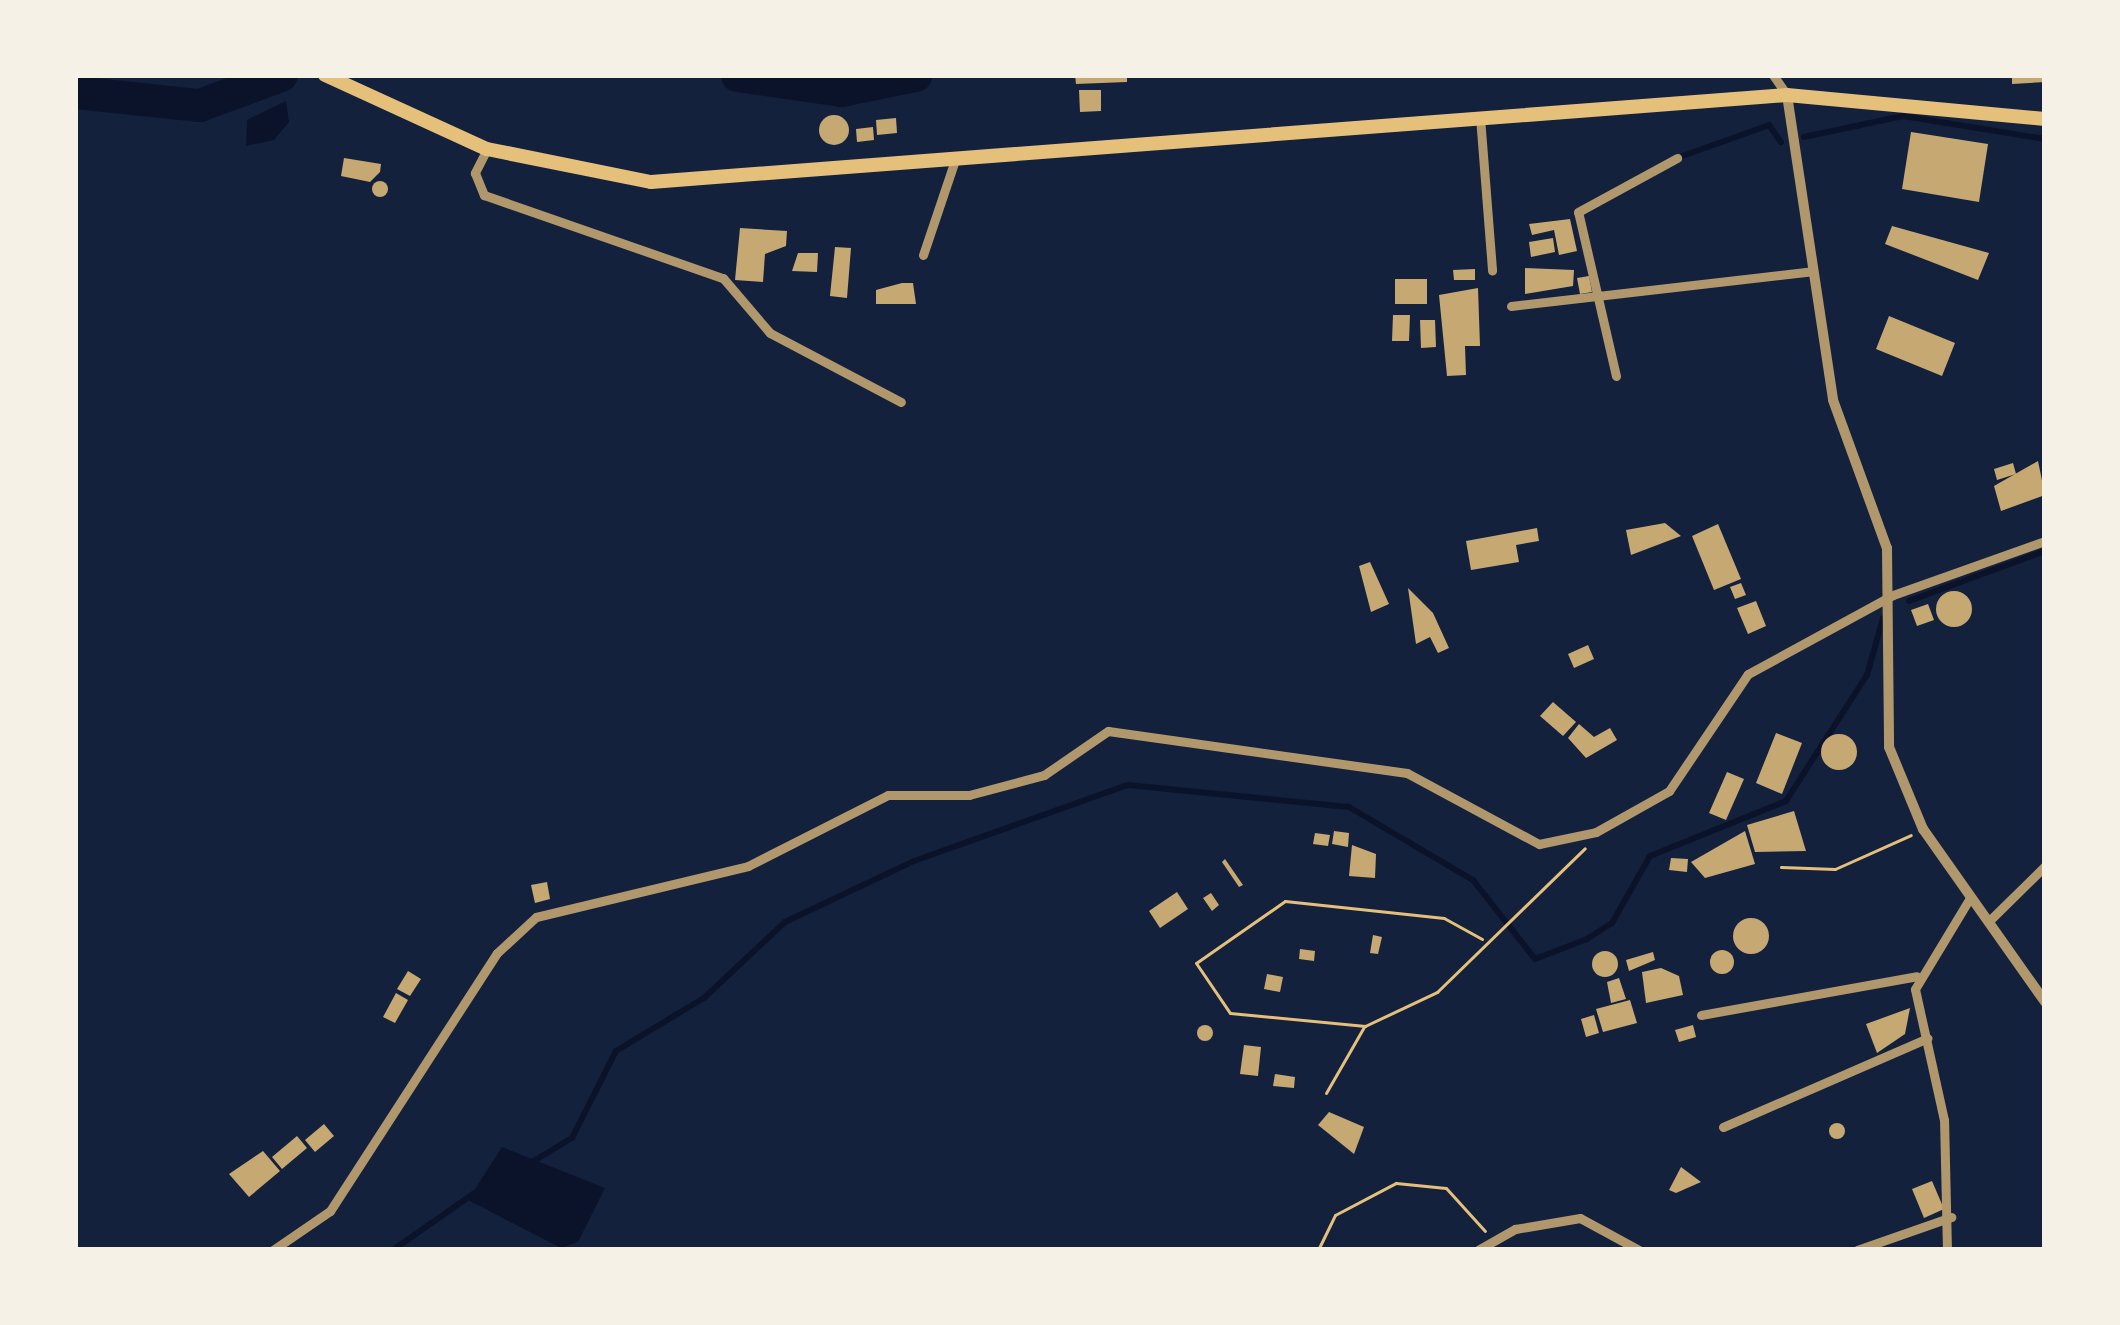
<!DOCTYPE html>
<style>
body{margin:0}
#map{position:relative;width:2120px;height:1325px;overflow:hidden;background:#14213d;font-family:"Exo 2",sans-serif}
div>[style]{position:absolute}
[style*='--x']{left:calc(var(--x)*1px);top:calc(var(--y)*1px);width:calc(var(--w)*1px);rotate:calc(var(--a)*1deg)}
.water>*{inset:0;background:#0b132b}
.stream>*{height:6px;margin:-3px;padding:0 3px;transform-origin:3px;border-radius:3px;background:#0b132b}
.river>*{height:33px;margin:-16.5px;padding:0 16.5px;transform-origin:16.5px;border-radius:16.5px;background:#0b132b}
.building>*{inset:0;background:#c6a872}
.round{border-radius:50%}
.path>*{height:3px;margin:-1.5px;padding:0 1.5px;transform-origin:1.5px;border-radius:1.5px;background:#e5c07b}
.minor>*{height:9px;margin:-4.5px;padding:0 4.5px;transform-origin:4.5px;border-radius:4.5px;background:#b1986c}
.tertiary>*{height:10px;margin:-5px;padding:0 5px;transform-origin:5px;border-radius:5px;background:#b1986c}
.primary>*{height:14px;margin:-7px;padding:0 7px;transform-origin:7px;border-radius:7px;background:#e5c07b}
span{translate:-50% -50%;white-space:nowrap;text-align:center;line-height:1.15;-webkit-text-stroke:12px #f6f1e7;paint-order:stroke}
.frame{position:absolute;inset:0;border:78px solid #f6f1e7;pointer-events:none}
</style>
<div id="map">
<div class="water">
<div style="clip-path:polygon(286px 101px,289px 122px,274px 140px,246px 146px,247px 120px)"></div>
<div style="clip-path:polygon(502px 1147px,605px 1188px,578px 1242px,561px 1248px,468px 1200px)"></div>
</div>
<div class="stream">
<div style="--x:1804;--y:137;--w:101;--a:-12"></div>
<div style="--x:1903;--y:116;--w:144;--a:9.2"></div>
<div style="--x:1677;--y:158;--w:98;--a:-19.7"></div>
<div style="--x:1769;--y:125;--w:21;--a:55"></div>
<div style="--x:1909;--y:601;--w:145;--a:-20.2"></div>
<div style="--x:532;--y:1162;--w:47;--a:-31"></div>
<div style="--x:572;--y:1138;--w:97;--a:-63.2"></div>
<div style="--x:616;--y:1051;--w:103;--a:-31.1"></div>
<div style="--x:704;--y:998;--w:111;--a:-43.2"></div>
<div style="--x:785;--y:922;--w:143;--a:-25.3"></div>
<div style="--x:914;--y:861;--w:227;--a:-19.6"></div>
<div style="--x:1128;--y:785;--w:222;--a:5.7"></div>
<div style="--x:1349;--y:807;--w:144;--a:30.5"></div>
<div style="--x:1473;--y:880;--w:100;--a:51.9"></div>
<div style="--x:1535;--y:959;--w:56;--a:-21"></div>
<div style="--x:1587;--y:939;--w:30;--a:-33"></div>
<div style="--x:1612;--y:923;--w:77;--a:-60.4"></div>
<div style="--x:1650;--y:856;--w:147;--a:-22"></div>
<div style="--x:1786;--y:801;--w:150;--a:-57.3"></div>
<div style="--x:1867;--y:675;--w:59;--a:-74.3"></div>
<div style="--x:393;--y:1250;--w:98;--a:-35"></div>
</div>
<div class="river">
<div style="--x:737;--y:75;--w:105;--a:8.2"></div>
<div style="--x:841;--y:90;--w:76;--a:-11.5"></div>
<div style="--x:75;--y:92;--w:125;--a:6"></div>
<div style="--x:199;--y:105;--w:87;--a:-20.1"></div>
</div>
<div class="building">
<div style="clip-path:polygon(1075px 75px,1127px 75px,1127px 82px,1076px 84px)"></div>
<div style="clip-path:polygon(2012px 75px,2045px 75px,2045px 82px,2012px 84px)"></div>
<div style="clip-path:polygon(1079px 90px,1101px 90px,1101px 111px,1080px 112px)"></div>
<div class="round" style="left:819px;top:115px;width:30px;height:30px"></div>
<div style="clip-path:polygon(896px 118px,897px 133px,877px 135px,876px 120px)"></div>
<div style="clip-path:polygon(873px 127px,874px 140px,857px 142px,856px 129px)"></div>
<div style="clip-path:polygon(1911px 132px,1988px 144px,1979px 202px,1902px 189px)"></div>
<div style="clip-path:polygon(344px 158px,381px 164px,380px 172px,370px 182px,341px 176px)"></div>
<div class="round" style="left:372px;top:181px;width:16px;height:16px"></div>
<div style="clip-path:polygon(1570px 219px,1577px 251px,1559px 255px,1554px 230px,1532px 235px,1529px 224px)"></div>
<div style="clip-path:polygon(1892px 226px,1989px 253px,1978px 280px,1885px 244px)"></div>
<div style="clip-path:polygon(740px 228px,787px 231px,786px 246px,765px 254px,763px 282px,735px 280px)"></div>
<div style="clip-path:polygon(1553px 238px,1555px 252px,1531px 257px,1529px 242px)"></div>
<div style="clip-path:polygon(835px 247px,851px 248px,847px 298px,830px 296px)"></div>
<div style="clip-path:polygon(798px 253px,818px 253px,817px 272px,792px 271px)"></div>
<div style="clip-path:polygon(1525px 268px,1574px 270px,1573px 286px,1525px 294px)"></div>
<div style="clip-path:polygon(1475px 269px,1475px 280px,1454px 280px,1453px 270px)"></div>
<div style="clip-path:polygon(1589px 276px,1592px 292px,1580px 294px,1577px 278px)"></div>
<div style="clip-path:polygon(1395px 279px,1427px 279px,1427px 304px,1395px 304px)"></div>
<div style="clip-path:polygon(902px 283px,913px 283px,916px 304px,876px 304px,876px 290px)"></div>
<div style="clip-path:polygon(1478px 288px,1480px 346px,1465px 346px,1466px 375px,1447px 376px,1439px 295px)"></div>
<div style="clip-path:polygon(1393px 315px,1410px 315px,1409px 341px,1392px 341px)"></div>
<div style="clip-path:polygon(1889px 316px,1955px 343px,1942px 376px,1876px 349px)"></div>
<div style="clip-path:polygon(1420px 320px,1435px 320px,1436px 347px,1421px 348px)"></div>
<div style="clip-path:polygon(2038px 461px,2045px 495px,2001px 511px,1994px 486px)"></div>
<div style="clip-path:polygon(2013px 463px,2016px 474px,1997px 480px,1994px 469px)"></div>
<div style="clip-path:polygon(1665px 523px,1681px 536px,1631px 555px,1626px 530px)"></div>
<div style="clip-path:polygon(1718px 524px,1741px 579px,1714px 590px,1692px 536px)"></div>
<div style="clip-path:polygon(1537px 528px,1539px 541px,1516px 545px,1519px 562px,1471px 570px,1466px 541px)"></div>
<div style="clip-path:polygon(1370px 562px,1389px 604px,1371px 612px,1359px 566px)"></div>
<div style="clip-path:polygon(1741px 583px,1746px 595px,1735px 599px,1730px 587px)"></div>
<div style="clip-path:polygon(1408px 588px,1433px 613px,1449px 648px,1438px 653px,1430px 637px,1416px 644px)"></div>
<div class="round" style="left:1936px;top:591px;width:36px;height:36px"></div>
<div style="clip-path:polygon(1756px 601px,1766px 626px,1748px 634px,1737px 608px)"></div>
<div style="clip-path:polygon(1928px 604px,1934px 620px,1917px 626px,1911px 610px)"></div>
<div style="clip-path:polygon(1588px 645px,1594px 659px,1574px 668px,1568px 654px)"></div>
<div style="clip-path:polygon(1553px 702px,1576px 722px,1563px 736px,1540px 716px)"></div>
<div style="clip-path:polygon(1579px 724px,1594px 737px,1610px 728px,1617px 740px,1586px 758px,1568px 738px)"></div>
<div style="clip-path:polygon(1776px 733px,1802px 743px,1782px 794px,1756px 783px)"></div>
<div class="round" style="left:1821px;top:734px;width:36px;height:36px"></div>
<div style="clip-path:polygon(1727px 772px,1744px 779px,1726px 820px,1709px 813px)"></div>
<div style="clip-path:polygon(1794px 811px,1806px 851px,1755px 852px,1747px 825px)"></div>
<div style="clip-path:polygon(1334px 831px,1349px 833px,1348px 847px,1332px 844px)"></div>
<div style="clip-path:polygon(1745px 831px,1755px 864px,1705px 878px,1691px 862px)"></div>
<div style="clip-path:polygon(1315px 833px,1330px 835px,1328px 846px,1313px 844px)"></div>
<div style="clip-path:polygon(1352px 845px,1376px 854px,1375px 878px,1349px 876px)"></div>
<div style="clip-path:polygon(1671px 858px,1688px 859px,1687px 872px,1669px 870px)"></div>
<div style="clip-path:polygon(1225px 859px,1243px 885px,1239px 887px,1222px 862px)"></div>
<div style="clip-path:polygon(547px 882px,550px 899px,535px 903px,531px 885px)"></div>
<div style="clip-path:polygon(1177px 892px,1188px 909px,1160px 928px,1149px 911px)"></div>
<div style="clip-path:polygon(1211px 893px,1219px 905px,1212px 911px,1203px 898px)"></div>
<div class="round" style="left:1733px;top:918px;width:36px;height:36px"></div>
<div style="clip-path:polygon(1373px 935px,1382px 937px,1378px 954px,1370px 953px)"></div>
<div style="clip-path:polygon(1300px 949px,1315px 951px,1314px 961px,1299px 959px)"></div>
<div class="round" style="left:1710px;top:950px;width:24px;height:24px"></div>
<div class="round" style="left:1592px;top:951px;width:26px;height:26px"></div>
<div style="clip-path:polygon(1653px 952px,1655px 960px,1629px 971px,1626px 960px)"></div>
<div style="clip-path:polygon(1661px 968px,1679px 976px,1683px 995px,1646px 1003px,1642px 972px)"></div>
<div style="clip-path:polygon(408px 971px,421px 979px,410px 996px,397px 989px)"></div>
<div style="clip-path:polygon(1267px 974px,1283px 977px,1280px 992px,1264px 989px)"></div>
<div style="clip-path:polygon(1619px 978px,1626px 999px,1611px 1003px,1607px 982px)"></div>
<div style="clip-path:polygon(396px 993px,408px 1000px,395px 1023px,383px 1017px)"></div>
<div style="clip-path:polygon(1630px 1000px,1637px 1023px,1603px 1032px,1596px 1009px)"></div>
<div style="clip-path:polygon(1910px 1008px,1905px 1034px,1877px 1053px,1866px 1024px)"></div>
<div style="clip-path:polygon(1594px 1015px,1599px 1033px,1586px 1037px,1581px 1019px)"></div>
<div style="clip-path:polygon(1693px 1025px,1696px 1037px,1679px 1042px,1675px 1030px)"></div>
<div class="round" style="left:1197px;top:1025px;width:16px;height:16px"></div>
<div style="clip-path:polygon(1244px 1045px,1261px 1047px,1258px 1076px,1240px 1074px)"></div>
<div style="clip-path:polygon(1275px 1074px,1295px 1077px,1294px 1088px,1273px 1086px)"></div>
<div style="clip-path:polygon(1329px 1112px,1364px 1127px,1354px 1154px,1318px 1125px)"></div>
<div class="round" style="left:1829px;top:1123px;width:16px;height:16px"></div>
<div style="clip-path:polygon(324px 1124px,334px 1136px,315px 1152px,305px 1140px)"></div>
<div style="clip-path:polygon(297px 1136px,307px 1148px,282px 1169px,272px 1157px)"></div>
<div style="clip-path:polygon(263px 1151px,280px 1171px,249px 1197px,229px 1174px)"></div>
<div style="clip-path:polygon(1681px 1167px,1701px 1182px,1676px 1193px,1669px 1190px)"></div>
<div style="clip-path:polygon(1932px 1181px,1944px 1209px,1924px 1218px,1912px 1189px)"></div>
</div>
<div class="path">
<div style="--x:1781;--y:867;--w:54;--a:2.1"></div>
<div style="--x:1835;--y:869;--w:83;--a:-24.1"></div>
<div style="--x:1482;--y:939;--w:43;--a:-151.1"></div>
<div style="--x:1444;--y:918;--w:160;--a:-173.9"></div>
<div style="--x:1285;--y:901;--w:108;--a:145.1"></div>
<div style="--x:1196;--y:963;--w:60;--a:55.8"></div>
<div style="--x:1230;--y:1013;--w:136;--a:5.5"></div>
<div style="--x:1365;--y:1026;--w:80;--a:-25.3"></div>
<div style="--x:1437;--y:992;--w:206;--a:-44.2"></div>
<div style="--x:1326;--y:1093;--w:76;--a:-60.1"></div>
<div style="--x:1318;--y:1250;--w:39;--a:-64"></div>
<div style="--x:1335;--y:1215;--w:69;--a:-27.7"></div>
<div style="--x:1396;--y:1183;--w:50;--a:5.7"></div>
<div style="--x:1446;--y:1188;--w:58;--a:47.8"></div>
</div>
<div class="minor">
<div style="--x:1773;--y:75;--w:24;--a:55"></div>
<div style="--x:1480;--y:117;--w:154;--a:85.5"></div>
<div style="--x:487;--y:149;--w:27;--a:117"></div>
<div style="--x:475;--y:173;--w:24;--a:68"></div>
<div style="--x:484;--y:195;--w:253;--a:19.2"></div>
<div style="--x:723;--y:278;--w:72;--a:49.5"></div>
<div style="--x:770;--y:333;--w:148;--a:27.8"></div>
<div style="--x:923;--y:255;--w:100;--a:-71.4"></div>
<div style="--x:1511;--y:306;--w:303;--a:-6.6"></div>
<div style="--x:1616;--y:376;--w:168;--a:-103"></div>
<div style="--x:1578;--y:212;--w:113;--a:-28.6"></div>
<div style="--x:1989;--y:921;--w:78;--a:-44.5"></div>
<div style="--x:1701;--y:1015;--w:219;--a:-10.2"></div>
<div style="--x:1723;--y:1127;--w:223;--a:-23.5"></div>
<div style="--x:273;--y:1250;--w:69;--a:-34.4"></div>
<div style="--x:330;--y:1211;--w:307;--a:-57.1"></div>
<div style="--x:497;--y:953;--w:53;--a:-42.7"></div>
<div style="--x:536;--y:917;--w:218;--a:-13.5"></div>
<div style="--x:748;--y:866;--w:157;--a:-26.9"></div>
<div style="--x:888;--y:795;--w:81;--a:0"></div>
<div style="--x:969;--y:795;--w:78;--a:-14.9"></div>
<div style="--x:1044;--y:775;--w:78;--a:-34.5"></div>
<div style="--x:1108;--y:731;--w:302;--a:8"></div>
<div style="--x:1407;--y:773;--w:150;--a:28.3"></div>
<div style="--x:1539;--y:844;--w:58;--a:-11.9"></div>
<div style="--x:1596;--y:832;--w:84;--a:-29.3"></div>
<div style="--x:1669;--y:791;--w:141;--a:-56"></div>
<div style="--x:1748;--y:674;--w:165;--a:-28.6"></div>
<div style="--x:1893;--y:595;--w:161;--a:-19.6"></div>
<div style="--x:1478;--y:1250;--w:43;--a:-29.6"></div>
<div style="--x:1515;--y:1229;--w:66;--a:-9.6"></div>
<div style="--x:1580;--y:1218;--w:67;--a:28.5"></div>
<div style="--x:1857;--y:1250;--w:100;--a:-19.3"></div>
<div style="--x:1947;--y:1250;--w:130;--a:-91.3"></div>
<div style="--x:1944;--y:1120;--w:134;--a:-102.5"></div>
<div style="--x:1915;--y:989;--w:106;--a:-58.9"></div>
</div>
<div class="tertiary">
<div style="--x:1787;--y:95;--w:308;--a:81.4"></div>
<div style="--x:1833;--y:400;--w:158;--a:70"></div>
<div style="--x:1887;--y:548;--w:199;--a:89.4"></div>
<div style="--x:1889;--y:747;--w:89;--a:67.5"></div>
<div style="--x:1923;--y:829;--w:212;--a:54.8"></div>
</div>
<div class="primary">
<div style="--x:325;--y:75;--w:178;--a:24.6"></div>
<div style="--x:487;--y:149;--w:167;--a:11.4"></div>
<div style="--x:651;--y:182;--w:1139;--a:-4.38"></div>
<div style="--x:1787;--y:95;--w:259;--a:5.3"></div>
</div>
<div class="frame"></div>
</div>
